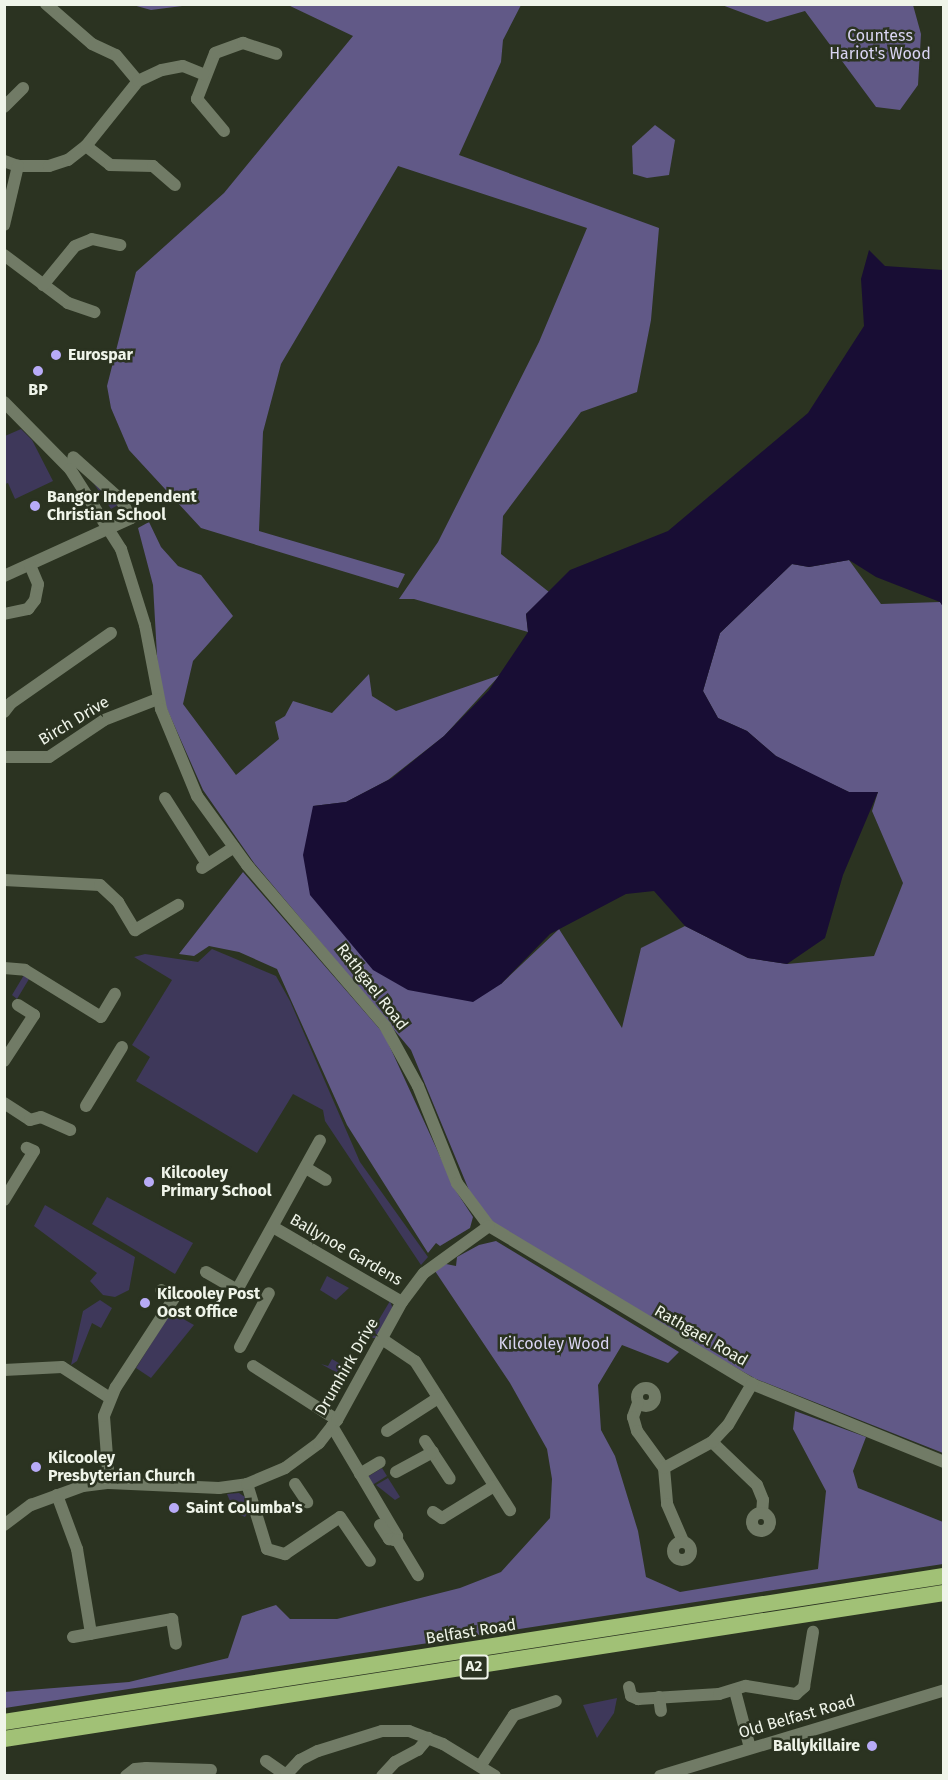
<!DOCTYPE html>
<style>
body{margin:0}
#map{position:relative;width:948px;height:1780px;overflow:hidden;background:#2b3321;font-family:"Fira Sans",sans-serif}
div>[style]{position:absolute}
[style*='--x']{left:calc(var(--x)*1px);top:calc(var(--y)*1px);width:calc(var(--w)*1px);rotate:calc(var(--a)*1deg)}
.green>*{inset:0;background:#3e385a}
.forest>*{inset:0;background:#615987}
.water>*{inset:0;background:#180d34}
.minor>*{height:12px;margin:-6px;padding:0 6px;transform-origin:6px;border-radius:6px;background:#717b66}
.minor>.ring{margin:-6px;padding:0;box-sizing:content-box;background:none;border:12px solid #717b66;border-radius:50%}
.highway>*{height:16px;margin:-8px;padding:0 8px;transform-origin:8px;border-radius:8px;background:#a1c176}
.dots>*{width:16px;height:16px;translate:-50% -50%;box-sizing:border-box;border:3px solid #2b3321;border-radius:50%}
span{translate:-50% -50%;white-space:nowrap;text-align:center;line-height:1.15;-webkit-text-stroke:5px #2b3321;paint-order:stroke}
.shield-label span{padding:2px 4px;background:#2b3321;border:2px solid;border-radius:4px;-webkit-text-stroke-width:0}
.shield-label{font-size:15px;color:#eff4e9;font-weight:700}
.park-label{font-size:16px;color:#dad5f3}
.poi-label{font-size:16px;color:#eff4e9;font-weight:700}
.left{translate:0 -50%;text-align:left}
.right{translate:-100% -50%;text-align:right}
.street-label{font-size:16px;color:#eff4e9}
.frame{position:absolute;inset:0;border:6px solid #eff4e9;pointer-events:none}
</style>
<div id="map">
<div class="green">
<div style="clip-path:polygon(21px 429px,32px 440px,53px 481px,15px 499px,8px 483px,5px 484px,5px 436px)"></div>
<div style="clip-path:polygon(88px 475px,118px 505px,111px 509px)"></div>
<div style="clip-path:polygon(212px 949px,276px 976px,290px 1001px,360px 1162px,428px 1257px,421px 1265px,325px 1121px,323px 1110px,293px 1094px,257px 1153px,136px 1081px,150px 1057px,132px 1045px,172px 980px,134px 957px,145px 954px,198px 962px)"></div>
<div style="clip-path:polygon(24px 975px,29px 979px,17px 999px,12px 995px)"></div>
<div style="clip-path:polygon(107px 1197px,193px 1243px,175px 1274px,92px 1224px)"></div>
<div style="clip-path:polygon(45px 1205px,135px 1257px,129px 1290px,115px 1297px,103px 1295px,90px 1281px,97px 1273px,34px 1226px)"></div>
<div style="clip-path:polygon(327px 1276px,349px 1288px,336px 1300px,320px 1290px)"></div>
<div style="clip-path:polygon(100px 1300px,112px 1308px,101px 1328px,92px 1323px,77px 1361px,71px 1365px,83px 1311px)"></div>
<div style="clip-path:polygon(390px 1301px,393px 1309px,377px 1338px,368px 1338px)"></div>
<div style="clip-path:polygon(171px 1312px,194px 1325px,151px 1378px,136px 1368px)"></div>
<div style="clip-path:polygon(332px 1359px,347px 1368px,343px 1376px,321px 1364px,328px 1366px)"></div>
<div style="clip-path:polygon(382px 1468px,387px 1476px,369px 1487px,364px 1479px)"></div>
<div style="clip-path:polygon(388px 1478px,400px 1497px,395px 1500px,376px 1485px)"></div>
<div style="clip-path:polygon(239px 1493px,245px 1497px,249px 1511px,245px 1517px,235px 1513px,227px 1494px)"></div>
<div style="clip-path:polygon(617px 1698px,614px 1713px,597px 1738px,583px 1705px)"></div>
</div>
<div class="forest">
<div style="clip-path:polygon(133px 5px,133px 4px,190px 5px,151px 10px)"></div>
<div style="clip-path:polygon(288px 5px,521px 5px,503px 40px,501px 62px,459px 155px,659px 228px,651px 320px,637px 392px,581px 412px,503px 516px,501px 554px,549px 592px,526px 614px,528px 632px,414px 599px,399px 599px,438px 542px,539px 342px,587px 228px,398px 166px,281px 364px,263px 432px,259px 531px,405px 574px,398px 588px,201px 528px,129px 450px,111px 408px,107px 386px,136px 272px,224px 193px,353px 36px)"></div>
<div style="clip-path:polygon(722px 5px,913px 5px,921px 34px,918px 85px,900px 110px,876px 107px,805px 11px,767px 22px)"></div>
<div style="clip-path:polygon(655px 125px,675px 140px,669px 175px,647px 178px,633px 174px,632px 146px)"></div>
<div style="clip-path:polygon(149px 522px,161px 547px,178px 566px,201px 575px,233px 616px,193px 661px,183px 704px,236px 775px,279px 739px,275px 722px,285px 716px,293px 701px,332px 713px,369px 674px,372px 696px,396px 711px,500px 675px,444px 736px,388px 780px,346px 802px,313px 806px,501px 984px,559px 929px,622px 1028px,641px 948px,685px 926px,748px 958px,787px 964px,874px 956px,903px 883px,872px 811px,878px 792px,849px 792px,815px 776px,776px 756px,747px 731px,718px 718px,703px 691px,720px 633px,792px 564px,809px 567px,849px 560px,881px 604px,940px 602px,944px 607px,943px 1453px,756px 1379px,562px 1270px,494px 1226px,471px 1195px,411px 1050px,254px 863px,203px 790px,159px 691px,153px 585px,138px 528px)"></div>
<div style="clip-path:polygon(243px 872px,384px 1034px,456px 1191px,473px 1217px,470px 1228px,440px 1246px,436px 1243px,428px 1253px,347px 1125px,277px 969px,239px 952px,209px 946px,194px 956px,179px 954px)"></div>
<div style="clip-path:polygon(496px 1241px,679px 1352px,668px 1363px,622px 1345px,598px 1385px,601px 1430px,615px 1456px,638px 1531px,646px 1577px,680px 1592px,818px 1569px,826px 1491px,793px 1429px,795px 1411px,866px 1437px,853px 1471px,858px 1488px,943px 1522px,943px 1564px,5px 1708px,4px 1692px,129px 1682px,228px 1658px,242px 1616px,276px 1605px,290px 1619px,337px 1619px,460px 1588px,501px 1572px,550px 1518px,552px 1479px,547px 1449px,510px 1383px,435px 1271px,446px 1264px,456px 1266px,457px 1257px,479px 1245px)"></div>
</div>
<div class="water">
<div style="clip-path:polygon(869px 250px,885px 266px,943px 270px,943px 607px,940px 602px,876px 577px,849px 560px,809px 567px,792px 564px,720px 633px,703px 691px,718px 718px,747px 731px,776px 756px,849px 792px,878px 792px,843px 875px,825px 938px,787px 964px,748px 958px,685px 926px,654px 891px,626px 894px,550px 934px,501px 984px,473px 1002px,408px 990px,373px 970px,310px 895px,303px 855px,313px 806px,346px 802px,392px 778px,444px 736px,489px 690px,528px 632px,526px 614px,570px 570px,668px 531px,808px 413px,864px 326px,861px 279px)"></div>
</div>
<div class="minor">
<div style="--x:46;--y:4;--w:61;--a:41"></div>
<div style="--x:92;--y:44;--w:26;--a:25"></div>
<div style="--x:116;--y:55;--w:34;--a:50"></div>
<div style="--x:4;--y:107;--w:27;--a:-45"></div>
<div style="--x:224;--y:131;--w:42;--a:-130.2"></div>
<div style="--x:197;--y:99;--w:49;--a:-68.6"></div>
<div style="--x:215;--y:53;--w:30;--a:-20"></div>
<div style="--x:243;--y:43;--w:35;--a:18"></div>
<div style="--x:86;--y:146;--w:31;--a:38"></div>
<div style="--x:110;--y:165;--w:43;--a:1.3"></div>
<div style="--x:153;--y:166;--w:29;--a:41"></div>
<div style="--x:4;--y:161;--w:15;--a:20"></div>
<div style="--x:18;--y:166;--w:31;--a:0"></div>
<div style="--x:49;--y:166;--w:20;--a:-18"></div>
<div style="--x:68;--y:160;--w:23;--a:-38"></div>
<div style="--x:86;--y:146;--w:83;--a:-51.3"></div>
<div style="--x:138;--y:81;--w:26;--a:-25"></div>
<div style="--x:162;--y:70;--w:21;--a:-11"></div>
<div style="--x:183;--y:66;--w:22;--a:22"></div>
<div style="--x:4;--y:225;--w:61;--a:-76.7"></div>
<div style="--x:4;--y:255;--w:80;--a:36.9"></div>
<div style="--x:68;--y:303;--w:28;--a:19"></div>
<div style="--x:43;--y:285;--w:50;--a:-50.6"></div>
<div style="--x:75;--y:246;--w:18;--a:-22"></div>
<div style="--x:92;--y:239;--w:29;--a:12"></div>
<div style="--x:4;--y:402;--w:94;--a:45.4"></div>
<div style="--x:70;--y:469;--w:95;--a:57.5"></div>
<div style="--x:121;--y:549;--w:80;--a:72.5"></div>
<div style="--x:145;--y:625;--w:86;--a:79.2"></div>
<div style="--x:161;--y:709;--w:94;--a:67.5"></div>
<div style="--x:197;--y:796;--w:85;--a:54.1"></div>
<div style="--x:247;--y:865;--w:212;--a:49.4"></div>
<div style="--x:385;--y:1026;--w:68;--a:61.2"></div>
<div style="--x:418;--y:1086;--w:105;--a:68.1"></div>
<div style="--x:457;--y:1183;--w:54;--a:53.3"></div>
<div style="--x:489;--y:1226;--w:307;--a:31"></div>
<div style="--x:752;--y:1384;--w:207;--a:22.1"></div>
<div style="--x:4;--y:576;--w:140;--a:-24.5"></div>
<div style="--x:131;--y:518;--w:21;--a:-119"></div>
<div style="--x:121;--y:500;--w:64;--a:-138.1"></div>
<div style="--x:4;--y:614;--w:25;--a:-12"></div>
<div style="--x:28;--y:609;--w:11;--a:-52"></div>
<div style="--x:35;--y:600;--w:16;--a:-79"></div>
<div style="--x:38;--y:584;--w:21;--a:-113"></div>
<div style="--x:4;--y:712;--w:11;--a:-52"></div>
<div style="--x:11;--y:703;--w:122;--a:-35"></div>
<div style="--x:4;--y:757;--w:45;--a:0"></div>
<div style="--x:49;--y:757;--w:66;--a:-33.9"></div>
<div style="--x:104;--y:720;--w:58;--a:-21.3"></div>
<div style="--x:165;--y:798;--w:78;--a:57.5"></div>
<div style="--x:202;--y:868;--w:38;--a:-33"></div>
<div style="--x:4;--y:880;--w:96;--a:3"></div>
<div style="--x:100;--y:885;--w:25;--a:43"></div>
<div style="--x:118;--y:902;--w:33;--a:59"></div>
<div style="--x:135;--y:930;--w:50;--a:-30.2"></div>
<div style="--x:4;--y:968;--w:21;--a:5"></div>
<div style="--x:25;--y:970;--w:89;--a:31.7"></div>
<div style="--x:101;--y:1017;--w:27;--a:-59"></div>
<div style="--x:4;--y:1061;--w:55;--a:-56.9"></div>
<div style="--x:34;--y:1015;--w:19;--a:-148"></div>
<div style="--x:4;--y:1103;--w:31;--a:33"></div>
<div style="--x:30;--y:1120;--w:11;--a:-15"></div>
<div style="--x:41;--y:1117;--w:32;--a:24"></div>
<div style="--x:86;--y:1106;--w:69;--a:-58.6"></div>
<div style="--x:306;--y:1168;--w:23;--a:31"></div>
<div style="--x:4;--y:1200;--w:57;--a:-58.5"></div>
<div style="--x:34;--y:1151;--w:8;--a:-157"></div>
<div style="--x:273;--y:1227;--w:149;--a:30.2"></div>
<div style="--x:206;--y:1272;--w:36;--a:30"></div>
<div style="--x:237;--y:1290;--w:171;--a:-61"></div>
<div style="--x:382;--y:1339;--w:40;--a:34"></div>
<div style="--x:415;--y:1361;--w:177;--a:57.5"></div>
<div style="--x:240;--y:1347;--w:61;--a:-61.8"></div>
<div style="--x:253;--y:1366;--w:100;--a:32.7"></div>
<div style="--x:4;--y:1370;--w:58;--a:-3"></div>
<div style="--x:62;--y:1367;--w:57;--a:32.9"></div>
<div class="ring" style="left:637px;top:1388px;width:6px;height:6px"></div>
<div style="--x:638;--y:1403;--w:15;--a:110"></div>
<div style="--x:633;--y:1417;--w:15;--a:74"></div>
<div style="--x:637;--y:1431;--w:46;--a:53.9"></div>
<div style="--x:664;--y:1468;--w:36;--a:85"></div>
<div style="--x:667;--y:1504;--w:40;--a:66.6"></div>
<div style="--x:332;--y:1426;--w:128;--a:59.4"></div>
<div style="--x:397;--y:1536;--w:5;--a:127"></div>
<div style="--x:387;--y:1431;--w:61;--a:-32.9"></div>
<div style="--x:425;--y:1441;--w:45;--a:56.7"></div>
<div style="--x:712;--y:1442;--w:62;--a:43.7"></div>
<div style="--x:757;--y:1485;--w:16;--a:68"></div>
<div style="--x:763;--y:1500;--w:13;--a:94"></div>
<div style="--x:664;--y:1468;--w:55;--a:-28.4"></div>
<div style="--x:712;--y:1442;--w:23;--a:-47"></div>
<div style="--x:728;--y:1425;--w:48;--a:-59.7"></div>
<div style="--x:396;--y:1472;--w:42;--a:-28.4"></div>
<div style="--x:360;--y:1474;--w:23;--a:-31"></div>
<div style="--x:109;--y:1483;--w:67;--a:-94.3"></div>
<div style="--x:104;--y:1416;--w:31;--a:-68"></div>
<div style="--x:116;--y:1387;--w:106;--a:-56.9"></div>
<div style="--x:174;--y:1298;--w:15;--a:-148"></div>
<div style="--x:247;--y:1484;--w:68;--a:72.9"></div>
<div style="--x:267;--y:1549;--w:19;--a:16"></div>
<div style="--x:285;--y:1554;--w:66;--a:-33.9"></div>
<div style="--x:340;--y:1517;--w:53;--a:55.7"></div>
<div style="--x:295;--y:1484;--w:22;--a:56"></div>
<div style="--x:57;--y:1495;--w:58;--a:69.7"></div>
<div style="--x:77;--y:1549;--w:86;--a:80.6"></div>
<div style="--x:433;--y:1512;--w:11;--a:34"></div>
<div style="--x:442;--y:1518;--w:61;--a:-31.6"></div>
<div class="ring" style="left:752px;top:1513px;width:6px;height:6px"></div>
<div style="--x:4;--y:1525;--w:34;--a:-37"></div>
<div style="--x:31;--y:1505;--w:55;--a:-20.1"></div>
<div style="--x:83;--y:1486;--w:26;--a:-7"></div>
<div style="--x:109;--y:1483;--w:110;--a:2.6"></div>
<div style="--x:219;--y:1488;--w:28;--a:-8"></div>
<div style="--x:247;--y:1484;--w:41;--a:-22.8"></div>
<div style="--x:285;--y:1468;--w:42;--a:-36.3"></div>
<div style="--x:319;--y:1443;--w:29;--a:-52"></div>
<div style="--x:337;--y:1420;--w:135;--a:-61.2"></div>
<div style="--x:402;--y:1302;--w:36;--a:-53"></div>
<div style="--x:424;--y:1273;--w:80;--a:-35.9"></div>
<div style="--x:380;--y:1525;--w:17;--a:57"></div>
<div style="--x:389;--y:1539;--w:8;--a:7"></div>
<div style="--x:397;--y:1540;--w:41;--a:59"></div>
<div class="ring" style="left:673px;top:1542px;width:6px;height:6px"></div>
<div style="--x:73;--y:1637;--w:101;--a:-10.3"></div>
<div style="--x:172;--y:1619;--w:25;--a:81"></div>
<div style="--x:629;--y:1687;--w:9;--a:77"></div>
<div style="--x:631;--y:1696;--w:8;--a:23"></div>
<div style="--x:638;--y:1699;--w:81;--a:-3.5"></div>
<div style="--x:719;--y:1694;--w:28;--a:-17"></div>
<div style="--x:746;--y:1686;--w:51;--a:9.1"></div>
<div style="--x:796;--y:1694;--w:11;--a:-41"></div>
<div style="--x:804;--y:1687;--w:56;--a:-80.7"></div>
<div style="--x:735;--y:1691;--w:59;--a:75.3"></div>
<div style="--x:659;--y:1697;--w:14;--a:82"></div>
<div style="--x:266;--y:1761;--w:24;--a:35"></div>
<div style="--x:286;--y:1775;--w:21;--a:-47"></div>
<div style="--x:300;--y:1760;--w:20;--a:-27"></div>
<div style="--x:318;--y:1751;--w:67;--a:-17.4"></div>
<div style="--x:382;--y:1731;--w:27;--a:0"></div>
<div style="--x:409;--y:1731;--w:36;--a:21"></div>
<div style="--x:443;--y:1744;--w:61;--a:31.6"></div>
<div style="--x:481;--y:1765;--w:60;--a:-56.6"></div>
<div style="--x:514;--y:1715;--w:44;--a:-18.4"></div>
<div style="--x:126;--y:1776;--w:11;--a:-38"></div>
<div style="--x:135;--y:1769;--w:11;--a:-5"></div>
<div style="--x:146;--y:1768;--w:65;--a:1.8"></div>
<div style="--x:382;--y:1776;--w:19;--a:-47"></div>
<div style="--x:395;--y:1762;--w:26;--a:-28"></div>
<div style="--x:418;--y:1750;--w:16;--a:-50"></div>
<div style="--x:660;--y:1776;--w:297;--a:-16.8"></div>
</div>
<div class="highway">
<div style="--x:4;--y:1722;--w:951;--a:-8.83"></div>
<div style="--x:4;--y:1739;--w:951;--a:-8.83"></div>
</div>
<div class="dots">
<div style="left:56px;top:355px;background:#b8abf7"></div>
<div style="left:38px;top:371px;background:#b8abf7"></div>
<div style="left:35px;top:506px;background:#b8abf7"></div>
<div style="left:149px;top:1182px;background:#b8abf7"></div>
<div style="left:145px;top:1303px;background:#b8abf7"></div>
<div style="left:36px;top:1467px;background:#b8abf7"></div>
<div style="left:174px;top:1508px;background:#b8abf7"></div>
<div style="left:872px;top:1746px;background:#b8abf7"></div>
</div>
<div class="shield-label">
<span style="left:474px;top:1667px">A2</span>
</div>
<div class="park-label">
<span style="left:880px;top:45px">Countess<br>Hariot's Wood</span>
<span style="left:554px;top:1344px">Kilcooley Wood</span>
</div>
<div class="poi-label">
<span class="left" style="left:68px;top:355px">Eurospar</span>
<span style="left:38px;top:390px">BP</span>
<span class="left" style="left:47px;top:506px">Bangor Independent<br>Christian School</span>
<span class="left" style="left:161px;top:1182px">Kilcooley<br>Primary School</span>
<span class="left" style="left:157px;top:1303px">Kilcooley Post<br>Oost Office</span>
<span class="left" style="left:48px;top:1467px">Kilcooley<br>Presbyterian Church</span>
<span class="left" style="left:186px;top:1508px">Saint Columba's</span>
<span class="right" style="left:860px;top:1746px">Ballykillaire</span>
</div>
<div class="street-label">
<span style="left:74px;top:721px;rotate:-31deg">Birch Drive</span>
<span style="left:372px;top:987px;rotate:52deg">Rathgael Road</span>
<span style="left:346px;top:1250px;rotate:30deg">Ballynoe Gardens</span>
<span style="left:701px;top:1336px;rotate:30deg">Rathgael Road</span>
<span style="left:347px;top:1367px;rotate:-60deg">Drumhirk Drive</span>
<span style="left:471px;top:1632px;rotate:-9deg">Belfast Road</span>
<span style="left:797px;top:1717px;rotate:-16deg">Old Belfast Road</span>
</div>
<div class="frame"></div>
</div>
